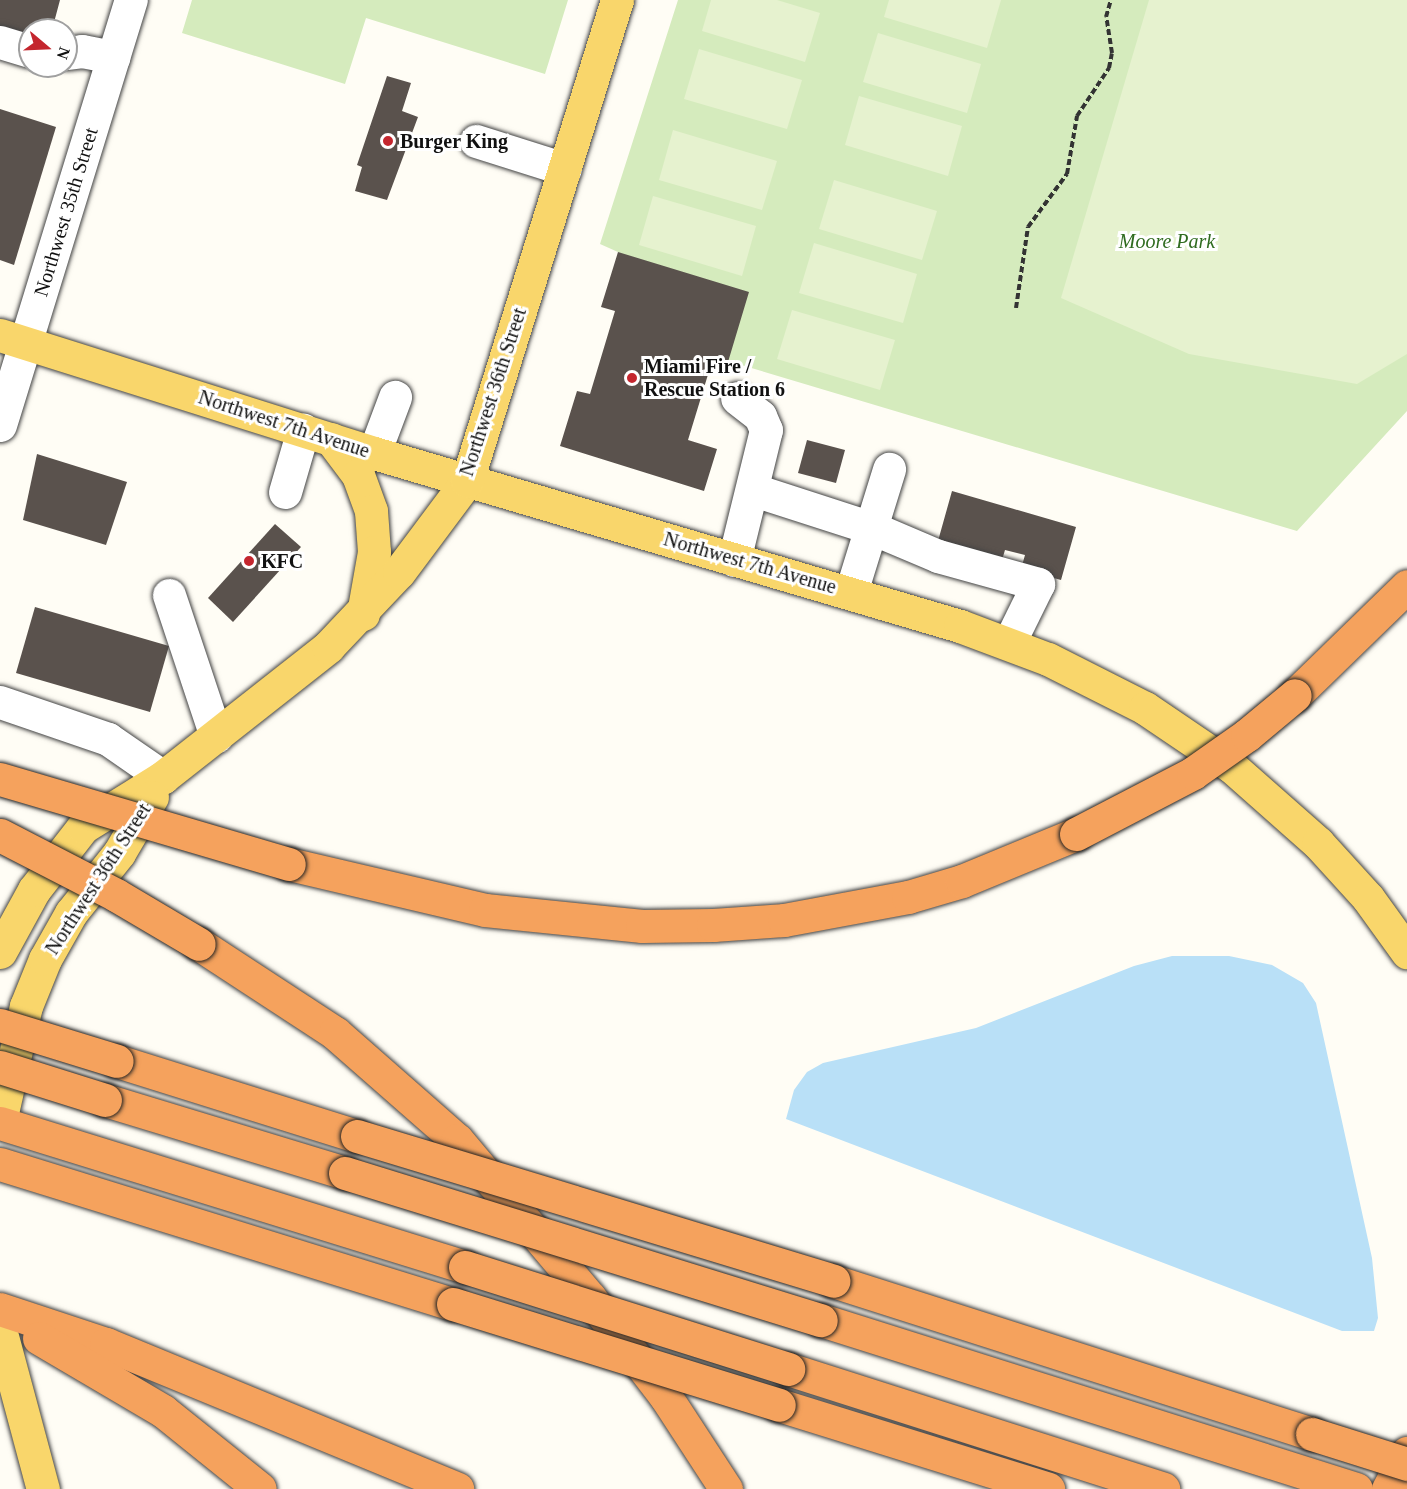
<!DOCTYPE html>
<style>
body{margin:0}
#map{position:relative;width:1407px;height:1489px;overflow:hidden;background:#fffdf5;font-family:"Times New Roman",serif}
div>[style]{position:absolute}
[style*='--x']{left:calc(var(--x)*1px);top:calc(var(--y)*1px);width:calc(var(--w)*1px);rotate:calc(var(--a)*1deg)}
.green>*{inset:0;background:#d5ebbd}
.pitch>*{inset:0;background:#e6f2cf}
.water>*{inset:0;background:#b9e0f7}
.building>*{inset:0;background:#5a524d}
.path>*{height:4px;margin-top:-2px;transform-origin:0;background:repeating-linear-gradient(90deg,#333 0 6px,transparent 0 9px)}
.roads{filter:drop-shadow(0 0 2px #444) drop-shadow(0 0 2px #444)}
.minor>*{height:33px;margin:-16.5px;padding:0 16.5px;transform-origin:16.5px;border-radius:16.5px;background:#fff}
.major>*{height:33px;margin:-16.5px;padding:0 16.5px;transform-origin:16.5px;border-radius:16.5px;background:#f9d66b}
.highway>*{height:33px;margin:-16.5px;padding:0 16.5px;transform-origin:16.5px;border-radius:16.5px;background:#f5a25d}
.bridges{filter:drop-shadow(0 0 2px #222) drop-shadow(0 0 2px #222)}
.highway-bridge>*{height:33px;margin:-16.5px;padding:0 16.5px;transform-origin:16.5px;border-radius:16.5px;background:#f5a25d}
.dots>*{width:16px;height:16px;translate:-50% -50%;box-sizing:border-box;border:3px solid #fff;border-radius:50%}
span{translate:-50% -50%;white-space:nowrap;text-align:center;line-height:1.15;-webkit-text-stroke:6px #fff;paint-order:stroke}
.poi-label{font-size:20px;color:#111;font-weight:700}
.left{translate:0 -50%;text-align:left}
.street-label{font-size:20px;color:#111}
.park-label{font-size:20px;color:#2f6b1f;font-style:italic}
.north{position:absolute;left:18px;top:18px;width:60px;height:60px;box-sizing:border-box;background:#fff;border:2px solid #a0a0a0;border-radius:50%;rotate:109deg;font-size:16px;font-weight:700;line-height:24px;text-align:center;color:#111}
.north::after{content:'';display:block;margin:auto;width:21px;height:27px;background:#c4262e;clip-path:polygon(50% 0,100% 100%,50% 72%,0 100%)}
</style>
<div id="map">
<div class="green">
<div style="clip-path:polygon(192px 0,568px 0,545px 74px,366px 18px,345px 84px,182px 33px)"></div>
<div style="clip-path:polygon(678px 0,1407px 0,1407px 411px,1297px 531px,728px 361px,618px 252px,600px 244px)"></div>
</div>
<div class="pitch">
<div style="clip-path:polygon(711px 0,777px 0,820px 13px,805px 62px,702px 31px)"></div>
<div style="clip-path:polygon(889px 0,1001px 0,987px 48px,884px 17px)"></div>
<div style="clip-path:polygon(1149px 0,1407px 0,1407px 354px,1357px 384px,1189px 354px,1061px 298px)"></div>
<div style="clip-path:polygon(878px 33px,981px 64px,967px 113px,863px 82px)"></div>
<div style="clip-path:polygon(699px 49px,802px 80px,787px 129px,684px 99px)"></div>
<div style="clip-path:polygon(859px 96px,962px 126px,948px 176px,845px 145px)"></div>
<div style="clip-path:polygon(673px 130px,777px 161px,762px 210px,659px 180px)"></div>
<div style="clip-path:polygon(834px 180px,937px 211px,922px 260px,819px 229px)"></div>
<div style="clip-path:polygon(653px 196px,756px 226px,742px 276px,639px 245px)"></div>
<div style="clip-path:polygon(814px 243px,917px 274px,903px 323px,799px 293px)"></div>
<div style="clip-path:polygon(792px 310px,895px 340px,880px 390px,777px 359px)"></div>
</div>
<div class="water">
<div style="clip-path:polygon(1172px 956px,1229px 956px,1272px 965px,1303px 983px,1316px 1003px,1372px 1258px,1378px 1318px,1374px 1331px,1342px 1331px,786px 1119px,794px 1090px,807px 1072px,823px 1063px,976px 1028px,1134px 966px)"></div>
</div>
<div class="building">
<div style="clip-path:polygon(0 0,60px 0,52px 30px,30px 30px,30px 42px,0 34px)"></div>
<div style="clip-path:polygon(387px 76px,411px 83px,402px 111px,418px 117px,387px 200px,355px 191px,362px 167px,357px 165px)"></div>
<div style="clip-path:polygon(0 109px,56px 127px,14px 265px,0 260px)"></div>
<div style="clip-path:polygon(618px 252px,749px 292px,725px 372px,710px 368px,688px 440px,717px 449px,704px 491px,560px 446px,577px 391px,590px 394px,615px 311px,601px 307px)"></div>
<div style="clip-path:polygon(807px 440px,845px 450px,836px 483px,798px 473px)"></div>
<div style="clip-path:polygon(37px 454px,127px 482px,106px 545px,23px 520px)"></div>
<div style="clip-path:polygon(952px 491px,1076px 527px,1061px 580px,1021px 569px,1025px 555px,1005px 550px,1002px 560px,938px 541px)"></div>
<div style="clip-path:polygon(275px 524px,301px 547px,233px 622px,208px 598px)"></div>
<div style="clip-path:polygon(35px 607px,169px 646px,150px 712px,16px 673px)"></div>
</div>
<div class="path">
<div style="--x:1016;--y:308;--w:82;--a:-81.6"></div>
<div style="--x:1028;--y:227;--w:66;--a:-53.7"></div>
<div style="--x:1067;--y:174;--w:59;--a:-80.2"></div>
<div style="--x:1077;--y:116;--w:58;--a:-56.3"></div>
<div style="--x:1109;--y:68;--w:15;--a:-79"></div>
<div style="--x:1112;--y:53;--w:36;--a:-99"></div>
<div style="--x:1106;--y:17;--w:18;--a:-74"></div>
</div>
<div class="roads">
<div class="minor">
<div style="--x:0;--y:42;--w:31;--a:17"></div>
<div style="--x:66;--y:53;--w:16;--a:-7"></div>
<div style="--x:82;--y:51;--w:32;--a:11"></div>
<div style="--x:476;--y:141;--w:93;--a:17.5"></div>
<div style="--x:0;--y:425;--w:445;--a:-72.9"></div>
<div style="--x:374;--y:453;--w:60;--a:-69.4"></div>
<div style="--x:754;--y:490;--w:124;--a:17.9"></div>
<div style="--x:872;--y:528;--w:72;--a:23"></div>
<div style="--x:938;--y:556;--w:104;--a:15.6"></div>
<div style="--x:1038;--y:584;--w:66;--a:116.2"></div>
<div style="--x:285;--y:492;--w:65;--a:-73.8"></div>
<div style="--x:734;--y:560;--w:134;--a:-76.2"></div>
<div style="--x:766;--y:430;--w:15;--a:-113"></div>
<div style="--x:760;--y:416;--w:29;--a:-142"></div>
<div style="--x:851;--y:592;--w:129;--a:-72.8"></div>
<div style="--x:169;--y:595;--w:149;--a:71.6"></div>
<div style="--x:0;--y:702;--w:114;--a:18.9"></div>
<div style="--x:108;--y:739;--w:67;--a:34.6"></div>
</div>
<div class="major">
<div style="--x:0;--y:335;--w:392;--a:17.5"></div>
<div style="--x:374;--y:453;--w:611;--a:16.45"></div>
<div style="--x:960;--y:626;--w:94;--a:20.6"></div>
<div style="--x:1048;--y:659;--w:109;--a:26.8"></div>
<div style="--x:1145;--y:708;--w:105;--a:34.1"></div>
<div style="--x:1232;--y:767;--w:115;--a:41.5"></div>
<div style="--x:1318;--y:843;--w:74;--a:47.7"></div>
<div style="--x:1368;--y:898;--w:67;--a:54.2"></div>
<div style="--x:331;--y:439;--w:45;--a:53.1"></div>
<div style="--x:358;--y:475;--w:38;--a:70"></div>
<div style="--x:371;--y:511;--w:41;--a:85.8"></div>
<div style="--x:374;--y:552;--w:63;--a:100.1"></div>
<div style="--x:0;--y:952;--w:71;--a:-61.3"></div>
<div style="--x:34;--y:890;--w:80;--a:-52.1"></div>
<div style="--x:83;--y:827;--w:94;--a:-32"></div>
<div style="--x:163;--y:777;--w:210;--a:-38.2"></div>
<div style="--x:328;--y:647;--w:103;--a:-46.6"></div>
<div style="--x:399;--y:572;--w:114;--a:-53.2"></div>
<div style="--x:467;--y:481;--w:504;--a:-72.68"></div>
<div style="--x:0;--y:1122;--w:119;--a:-77.4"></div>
<div style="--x:26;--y:1006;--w:51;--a:-68"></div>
<div style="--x:45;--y:959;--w:53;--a:-60.5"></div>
<div style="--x:71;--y:913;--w:77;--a:-51.3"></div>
<div style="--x:119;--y:853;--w:65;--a:-59.5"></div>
<div style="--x:0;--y:1329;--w:166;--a:75"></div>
</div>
<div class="highway">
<div style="--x:1295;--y:695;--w:156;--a:-44.2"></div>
<div style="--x:289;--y:864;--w:201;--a:13.2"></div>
<div style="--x:485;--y:910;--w:158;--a:5.8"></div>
<div style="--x:642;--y:926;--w:71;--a:-0.8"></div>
<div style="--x:713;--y:925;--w:71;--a:-4"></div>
<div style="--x:784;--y:920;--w:126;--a:-10.5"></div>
<div style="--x:908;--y:897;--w:56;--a:-16.5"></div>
<div style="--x:962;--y:881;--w:123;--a:-22.4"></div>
<div style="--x:199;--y:944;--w:163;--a:33.2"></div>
<div style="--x:335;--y:1033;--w:162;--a:41.3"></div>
<div style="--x:457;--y:1140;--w:207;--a:49.9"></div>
<div style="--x:590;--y:1298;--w:125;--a:52.5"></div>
<div style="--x:666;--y:1397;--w:110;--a:56.9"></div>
<div style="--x:117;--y:1061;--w:251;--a:17.4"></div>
<div style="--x:105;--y:1100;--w:251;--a:16.9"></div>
<div style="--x:0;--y:1123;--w:487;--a:17.2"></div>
<div style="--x:0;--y:1164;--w:474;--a:17.2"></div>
<div style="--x:833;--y:1281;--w:503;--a:17.71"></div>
<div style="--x:0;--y:1309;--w:112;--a:18.3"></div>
<div style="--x:106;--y:1344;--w:380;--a:22.4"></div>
<div style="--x:821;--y:1320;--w:561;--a:17.53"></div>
<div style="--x:39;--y:1338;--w:144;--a:30.5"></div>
<div style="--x:163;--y:1411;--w:124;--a:38.8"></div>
<div style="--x:788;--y:1369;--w:394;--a:17.7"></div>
<div style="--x:779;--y:1405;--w:282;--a:17.3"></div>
<div style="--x:1388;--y:1489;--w:41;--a:-62.2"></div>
</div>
</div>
<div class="bridges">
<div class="highway-bridge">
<div style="--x:0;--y:779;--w:301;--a:16.4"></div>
<div style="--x:1076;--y:834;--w:132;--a:-27.5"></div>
<div style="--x:1193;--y:773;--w:66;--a:-35.1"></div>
<div style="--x:1247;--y:735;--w:62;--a:-39.8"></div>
<div style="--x:0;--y:835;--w:131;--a:27.3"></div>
<div style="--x:116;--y:895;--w:96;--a:30.6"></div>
<div style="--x:0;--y:1025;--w:122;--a:17.1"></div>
<div style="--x:0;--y:1067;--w:110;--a:17.4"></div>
<div style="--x:357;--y:1136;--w:498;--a:16.9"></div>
<div style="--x:345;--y:1173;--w:498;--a:17.2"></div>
<div style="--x:465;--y:1267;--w:339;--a:17.5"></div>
<div style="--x:453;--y:1304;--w:341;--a:17.2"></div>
<div style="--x:1312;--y:1434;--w:100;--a:17.5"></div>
</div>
</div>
<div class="dots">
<div style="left:388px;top:141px;background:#c4262e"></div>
<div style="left:632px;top:378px;background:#c4262e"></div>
<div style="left:249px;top:561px;background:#c4262e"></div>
</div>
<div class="poi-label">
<span class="left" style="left:400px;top:141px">Burger King</span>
<span class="left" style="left:644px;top:378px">Miami Fire /<br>Rescue Station 6</span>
<span class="left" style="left:261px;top:561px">KFC</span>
</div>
<div class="street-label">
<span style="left:66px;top:212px;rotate:-73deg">Northwest 35th Street</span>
<span style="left:493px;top:392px;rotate:-72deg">Northwest 36th Street</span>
<span style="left:284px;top:424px;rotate:18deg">Northwest 7th Avenue</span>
<span style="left:750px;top:563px;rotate:16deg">Northwest 7th Avenue</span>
<span style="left:98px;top:879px;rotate:-57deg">Northwest 36th Street</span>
</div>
<div class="park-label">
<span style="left:1167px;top:241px">Moore Park</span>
</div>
<div class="north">N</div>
</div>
